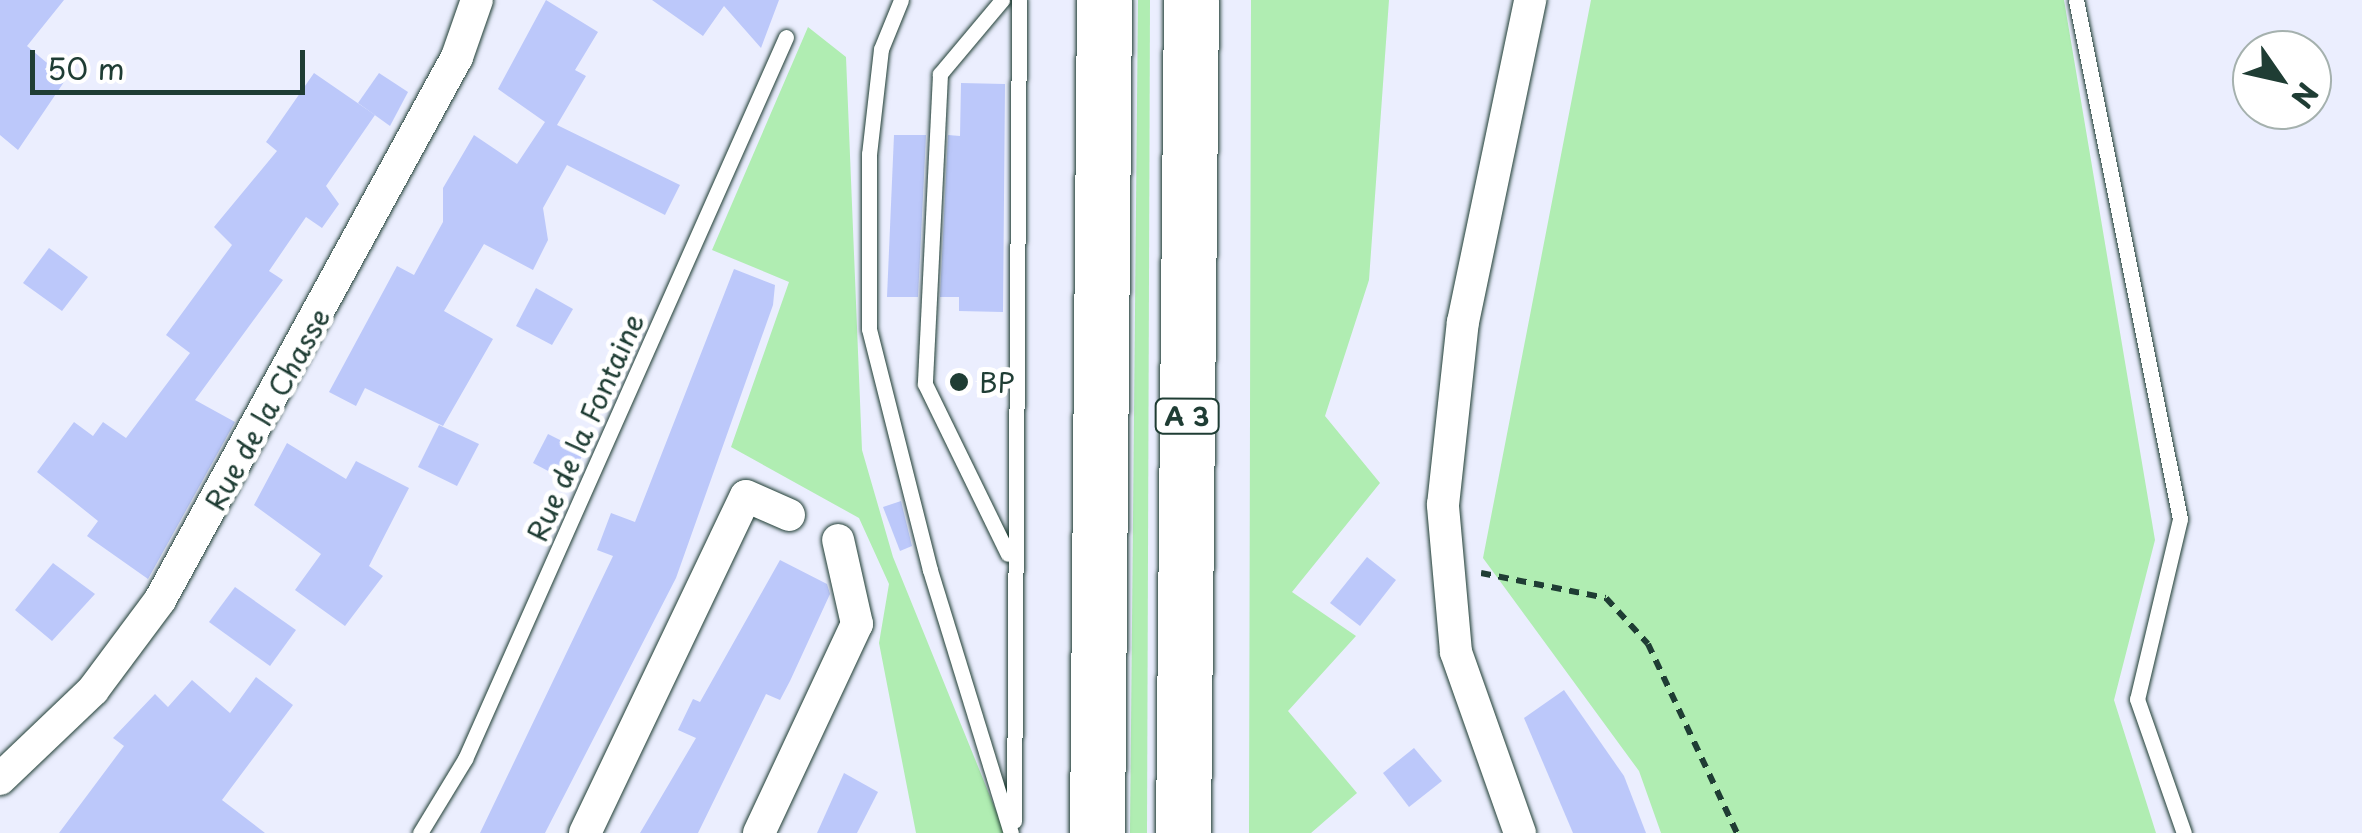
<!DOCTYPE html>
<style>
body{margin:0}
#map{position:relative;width:2362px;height:833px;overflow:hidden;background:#ebeefe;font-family:"Playpen Sans",sans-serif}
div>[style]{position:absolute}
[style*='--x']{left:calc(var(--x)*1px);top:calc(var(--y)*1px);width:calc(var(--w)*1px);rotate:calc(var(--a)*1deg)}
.green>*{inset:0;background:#b0edb2}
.building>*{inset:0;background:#bcc8fa}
.path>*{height:6px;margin-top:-3px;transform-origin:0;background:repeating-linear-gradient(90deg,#1f3d34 0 10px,transparent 0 18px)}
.roads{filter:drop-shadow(0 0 2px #1f3d34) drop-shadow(0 0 2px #1f3d34)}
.service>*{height:15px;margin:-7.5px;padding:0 7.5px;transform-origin:7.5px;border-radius:7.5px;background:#fff}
.minor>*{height:32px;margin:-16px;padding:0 16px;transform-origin:16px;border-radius:16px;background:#fff}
.motorway>*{height:55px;margin:-27.5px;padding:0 27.5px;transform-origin:27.5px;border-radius:27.5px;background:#fff}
.dots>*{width:28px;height:28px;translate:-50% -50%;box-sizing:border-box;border:5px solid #fff;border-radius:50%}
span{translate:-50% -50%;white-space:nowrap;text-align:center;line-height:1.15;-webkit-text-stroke:10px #fff;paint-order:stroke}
.shield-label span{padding:2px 8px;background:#fff;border:2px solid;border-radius:8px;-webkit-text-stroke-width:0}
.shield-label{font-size:25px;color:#1f3d34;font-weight:700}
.poi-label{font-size:28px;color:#1f3d34}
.left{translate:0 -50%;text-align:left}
.street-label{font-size:28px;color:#1f3d34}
.north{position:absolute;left:2232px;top:30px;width:100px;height:100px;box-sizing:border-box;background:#fff;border:2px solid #a5b1ae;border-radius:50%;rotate:124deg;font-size:28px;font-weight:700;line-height:40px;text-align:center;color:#1f3d34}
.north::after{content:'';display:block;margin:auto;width:35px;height:45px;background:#1f3d34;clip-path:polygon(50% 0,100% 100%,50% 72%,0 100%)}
.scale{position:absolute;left:30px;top:50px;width:275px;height:45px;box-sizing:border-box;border:5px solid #1f3d34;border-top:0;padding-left:12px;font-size:30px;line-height:35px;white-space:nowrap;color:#1f3d34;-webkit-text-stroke:8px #fff;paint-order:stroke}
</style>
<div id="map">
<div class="green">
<div style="clip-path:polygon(1138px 0,1150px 0,1147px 833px,1130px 833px)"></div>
<div style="clip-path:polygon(1251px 0,1389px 0,1369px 280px,1325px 416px,1380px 483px,1292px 592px,1356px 636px,1288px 711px,1357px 793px,1311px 833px,1249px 833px)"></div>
<div style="clip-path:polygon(1591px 0,2064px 0,2155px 540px,2114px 700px,2156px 833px,1661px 833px,1639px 771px,1483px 558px)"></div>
<div style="clip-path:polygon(808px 27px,846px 57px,862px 450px,893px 557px,1005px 833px,916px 833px,879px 643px,889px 584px,859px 518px,731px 447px,789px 282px,712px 250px)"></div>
</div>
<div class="building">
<div style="clip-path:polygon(0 0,64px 0,27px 46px,66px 79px,18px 150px,0 135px)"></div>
<div style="clip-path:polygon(546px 0,598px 32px,575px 70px,586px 76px,557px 125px,680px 185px,665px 215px,567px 165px,543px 208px,548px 240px,533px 270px,484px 244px,444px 311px,493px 339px,443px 426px,365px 388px,356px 406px,329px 392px,397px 266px,414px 275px,443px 222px,443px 188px,474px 135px,517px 164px,545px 122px,498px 89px)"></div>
<div style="clip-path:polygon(652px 0,779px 0,761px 48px,724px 6px,703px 36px)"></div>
<div style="clip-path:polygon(314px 73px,375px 115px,326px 186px,339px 204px,322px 228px,306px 217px,269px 271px,283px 280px,195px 400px,235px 422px,148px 579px,87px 536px,98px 521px,37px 472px,74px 422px,93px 436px,103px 422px,126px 438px,190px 353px,166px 335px,232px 245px,214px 227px,277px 151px,266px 142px)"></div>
<div style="clip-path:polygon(379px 73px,408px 92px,390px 126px,358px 103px)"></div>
<div style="clip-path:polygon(961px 83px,1005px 84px,1003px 312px,959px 311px,959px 297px,940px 297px,948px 135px,960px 136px)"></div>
<div style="clip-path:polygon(894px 135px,926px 135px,918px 297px,887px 297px)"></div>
<div style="clip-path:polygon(49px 248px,88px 277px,62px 311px,23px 283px)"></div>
<div style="clip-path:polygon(734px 269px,775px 285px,773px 305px,676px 578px,545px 833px,480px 833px,613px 556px,597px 550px,611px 513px,635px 522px)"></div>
<div style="clip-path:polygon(536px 288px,573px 309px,552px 345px,516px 326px)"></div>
<div style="clip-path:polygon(439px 425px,479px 444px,457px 486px,418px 467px)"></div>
<div style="clip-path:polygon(548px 434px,584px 452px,569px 482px,533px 463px)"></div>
<div style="clip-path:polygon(287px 443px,346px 479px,356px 461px,409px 488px,369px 566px,383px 576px,345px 626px,295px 590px,321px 554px,254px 505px)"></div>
<div style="clip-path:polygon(901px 501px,912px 546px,900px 551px,883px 507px)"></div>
<div style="clip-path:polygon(1367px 557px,1396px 580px,1360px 626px,1330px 603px)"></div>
<div style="clip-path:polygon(780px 560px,827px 584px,830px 594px,790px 681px,780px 700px,766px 694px,698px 833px,640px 833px,696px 738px,678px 730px,693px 699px,700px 702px)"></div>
<div style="clip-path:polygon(53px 563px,95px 594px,52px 641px,15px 610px)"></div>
<div style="clip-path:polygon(235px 587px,296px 630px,270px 666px,209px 622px)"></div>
<div style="clip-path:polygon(256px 677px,293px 705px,222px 800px,265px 833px,59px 833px,124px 746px,113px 738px,155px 694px,168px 707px,192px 680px,230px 713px)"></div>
<div style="clip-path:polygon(1564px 690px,1624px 776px,1646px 833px,1573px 833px,1524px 718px)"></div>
<div style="clip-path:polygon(1414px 748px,1442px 781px,1409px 807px,1383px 773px)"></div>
<div style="clip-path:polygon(844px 773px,878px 792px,857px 833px,817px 833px)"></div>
</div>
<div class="path">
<div style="--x:1481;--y:573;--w:127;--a:11.3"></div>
<div style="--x:1606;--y:598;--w:62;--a:47.6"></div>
<div style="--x:1648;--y:644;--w:209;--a:64.8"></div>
</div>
<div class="roads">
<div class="service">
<div style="--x:901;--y:0;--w:53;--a:112.2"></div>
<div style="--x:881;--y:49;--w:106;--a:96.5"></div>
<div style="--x:869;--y:154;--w:175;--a:90"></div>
<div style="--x:869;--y:329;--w:249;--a:75.8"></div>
<div style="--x:930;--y:570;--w:275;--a:72.9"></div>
<div style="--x:1002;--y:0;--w:97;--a:130"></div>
<div style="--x:940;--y:74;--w:310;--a:92.8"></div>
<div style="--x:925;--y:384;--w:189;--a:64"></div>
<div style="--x:2076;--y:0;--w:529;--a:78.67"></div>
<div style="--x:2180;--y:519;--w:185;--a:103.4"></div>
<div style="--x:2137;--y:699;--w:142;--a:70.7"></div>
<div style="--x:1014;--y:821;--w:821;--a:-89.65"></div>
<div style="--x:420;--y:833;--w:87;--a:-58.7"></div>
<div style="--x:465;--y:759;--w:790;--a:-66.03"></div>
</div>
<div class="minor">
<div style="--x:0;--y:779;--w:129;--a:-43.7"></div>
<div style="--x:93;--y:690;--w:112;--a:-53.3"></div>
<div style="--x:160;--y:600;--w:619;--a:-61.32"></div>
<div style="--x:457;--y:57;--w:60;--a:-70.7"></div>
<div style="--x:585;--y:833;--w:373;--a:-64.5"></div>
<div style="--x:746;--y:496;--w:47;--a:23.8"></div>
<div style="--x:759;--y:833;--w:231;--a:-64.9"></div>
<div style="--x:857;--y:624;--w:86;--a:-102.7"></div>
<div style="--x:1520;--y:833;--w:192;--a:-109.5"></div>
<div style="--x:1456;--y:652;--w:148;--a:-95.1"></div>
<div style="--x:1443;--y:505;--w:184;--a:-83.8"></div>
<div style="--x:1463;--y:322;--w:329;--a:-78.2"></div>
</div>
<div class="motorway">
<div style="--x:1097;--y:833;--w:833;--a:-89.52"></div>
<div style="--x:1183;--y:833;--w:833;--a:-89.45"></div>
</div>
</div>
<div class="dots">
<div style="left:959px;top:382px;background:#1f3d34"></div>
</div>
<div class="shield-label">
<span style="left:1187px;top:416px">A 3</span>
</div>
<div class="poi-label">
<span class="left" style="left:979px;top:382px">BP</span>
</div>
<div class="street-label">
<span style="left:267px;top:409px;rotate:-61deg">Rue de la Chasse</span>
<span style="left:585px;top:427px;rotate:-66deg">Rue de la Fontaine</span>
</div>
<div class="north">N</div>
<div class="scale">50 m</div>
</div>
